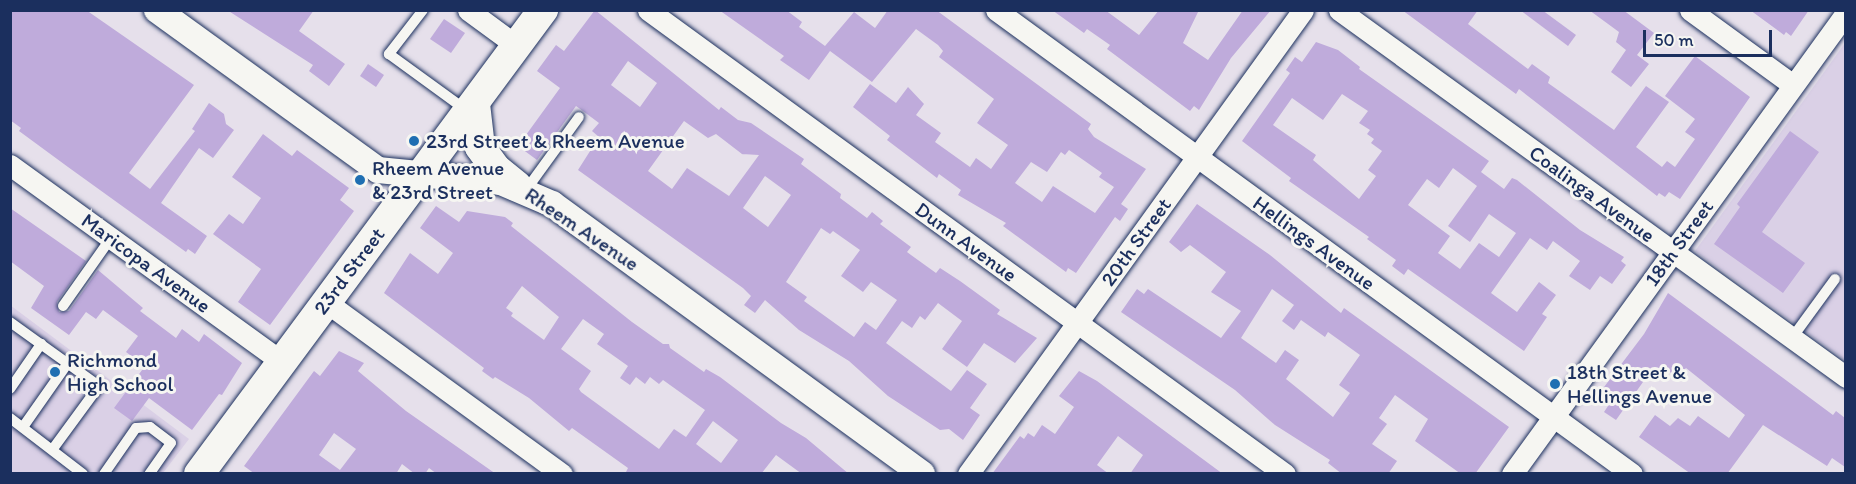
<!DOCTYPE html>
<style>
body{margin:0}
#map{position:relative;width:1856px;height:484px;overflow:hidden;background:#e6e0eb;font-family:Itim,sans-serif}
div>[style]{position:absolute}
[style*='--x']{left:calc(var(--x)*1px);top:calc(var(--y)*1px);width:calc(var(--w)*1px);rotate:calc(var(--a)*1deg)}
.built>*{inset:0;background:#dad0e6}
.building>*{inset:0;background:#bfabdb}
.roads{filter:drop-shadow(0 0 2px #1b2f5e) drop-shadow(0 0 2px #1b2f5e)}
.service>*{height:10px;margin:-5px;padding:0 5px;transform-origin:5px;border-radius:5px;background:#f6f6f2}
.minor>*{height:21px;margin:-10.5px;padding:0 10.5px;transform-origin:10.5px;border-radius:10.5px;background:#f6f6f2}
.tertiary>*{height:26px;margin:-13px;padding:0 13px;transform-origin:13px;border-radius:13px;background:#f6f6f2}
.secondary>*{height:30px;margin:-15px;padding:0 15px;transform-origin:15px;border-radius:15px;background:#f6f6f2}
.dots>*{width:16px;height:16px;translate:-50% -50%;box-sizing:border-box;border:3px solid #f6f6f2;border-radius:50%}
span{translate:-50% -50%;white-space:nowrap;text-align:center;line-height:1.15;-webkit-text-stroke:6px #f6f6f2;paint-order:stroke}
.poi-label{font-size:21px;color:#1b2f5e}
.left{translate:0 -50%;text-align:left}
.street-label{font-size:21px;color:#1b2f5e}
.frame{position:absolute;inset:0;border:12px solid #1b2f5e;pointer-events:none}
.scale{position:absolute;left:1643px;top:30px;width:129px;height:27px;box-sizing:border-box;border:3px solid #1b2f5e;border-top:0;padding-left:8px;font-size:18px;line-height:21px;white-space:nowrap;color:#1b2f5e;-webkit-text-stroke:4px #f6f6f2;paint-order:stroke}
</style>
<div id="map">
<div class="built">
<div style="clip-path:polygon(1845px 43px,1845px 360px,1695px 251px)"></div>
<div style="clip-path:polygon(10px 305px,189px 439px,163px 473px,11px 473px)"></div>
</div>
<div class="building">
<div style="clip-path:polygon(10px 10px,86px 10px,194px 85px,129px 173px,150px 189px,195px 131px,192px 129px,209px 103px,224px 114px,226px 124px,234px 130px,213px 158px,199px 148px,161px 203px,207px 236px,195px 254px,188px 249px,186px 252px,68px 167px,19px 131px,21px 128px,10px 120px)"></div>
<div style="clip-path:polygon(227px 10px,314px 10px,299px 31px,345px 64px,329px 86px,309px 71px,313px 65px)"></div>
<div style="clip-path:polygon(evenodd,595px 10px,719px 110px,721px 107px,738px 120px,751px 123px,804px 159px,801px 164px,841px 194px,840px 198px,867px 218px,872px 212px,883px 221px,880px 224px,911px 247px,907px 252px,911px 255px,936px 273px,940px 268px,960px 281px,1000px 310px,997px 314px,1037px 338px,1015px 363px,984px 343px,967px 367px,942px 349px,962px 321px,938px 303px,925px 320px,920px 316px,912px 328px,902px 321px,886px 343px,951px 391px,967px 370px,987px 384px,970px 408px,980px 415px,963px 440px,949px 429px,940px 430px,888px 396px,849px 361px,799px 330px,765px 300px,755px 313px,744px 305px,751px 296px,743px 288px,578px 170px,599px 137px,592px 131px,599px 123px,583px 111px,576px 106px,537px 160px,518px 146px,560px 88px,537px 71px,556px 45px,564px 51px,595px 10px,628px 61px,657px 83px,640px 107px,611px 85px,628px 61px,595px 10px,684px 121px,708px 138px,716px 134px,742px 154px,759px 155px,729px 196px,687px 168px,672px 189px,648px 171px,684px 121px,595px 10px,765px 176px,791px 195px,768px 227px,743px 208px,765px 176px,595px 10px,821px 228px,830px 234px,833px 231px,860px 250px,841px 276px,863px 292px,871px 282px,897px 300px,876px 330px,865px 322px,854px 337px,804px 301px,807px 297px,786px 282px,821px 228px)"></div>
<div style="clip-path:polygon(evenodd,719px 10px,786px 10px,802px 22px,799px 27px,825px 46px,854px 12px,875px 28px,888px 10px,936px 10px,1091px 124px,1088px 129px,1094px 137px,1146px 169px,1121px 204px,1128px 209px,1120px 221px,1115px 217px,1076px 273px,1068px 268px,1066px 272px,1003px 226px,1006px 223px,958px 195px,961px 190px,939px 174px,937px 178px,887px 140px,890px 136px,853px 107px,870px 84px,896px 103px,908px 87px,924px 104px,916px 115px,941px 133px,935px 142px,970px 167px,976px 158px,991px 169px,1008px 145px,977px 123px,994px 99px,939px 57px,943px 51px,938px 45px,916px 29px,872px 82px,830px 51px,809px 80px,780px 60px,784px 56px,719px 10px,1069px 150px,1102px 173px,1099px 177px,1114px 187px,1095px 213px,1053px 186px,1042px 202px,1015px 183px,1031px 162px,1047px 172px,1061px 152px,1065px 155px,1069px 150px)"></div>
<div style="clip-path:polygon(1052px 10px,1105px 10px,1139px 35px,1159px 10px,1199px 10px,1183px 43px,1208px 60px,1243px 10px,1271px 10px,1231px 58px,1199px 110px,1194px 106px,1190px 111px,1107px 49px,1110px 45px,1087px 29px,1084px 33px)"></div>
<div style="clip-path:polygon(1402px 10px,1478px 10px,1468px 24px,1528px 69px,1532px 64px,1550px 77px,1548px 83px,1614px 130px,1646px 86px,1669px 102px,1636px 147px,1662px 167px,1667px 161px,1675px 167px,1695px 139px,1685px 132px,1695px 119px,1665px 96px,1695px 56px,1750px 97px,1680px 199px,1669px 192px,1665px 197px,1659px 193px,1657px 196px,1519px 89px,1516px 94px)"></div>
<div style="clip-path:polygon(1520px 10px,1542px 10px,1576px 35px,1568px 46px)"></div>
<div style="clip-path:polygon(1589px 10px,1623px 10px,1654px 33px,1637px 55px,1649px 64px,1631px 87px,1611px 72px,1626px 50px,1616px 42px,1619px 32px)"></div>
<div style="clip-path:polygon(1750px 10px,1809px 10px,1791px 36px,1786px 32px,1784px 35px)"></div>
<div style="clip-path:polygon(444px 19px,465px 33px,451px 53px,430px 39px)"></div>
<div style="clip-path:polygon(evenodd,1316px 42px,1338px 50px,1360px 67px,1359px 69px,1489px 161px,1481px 172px,1504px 189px,1512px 178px,1517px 180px,1580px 230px,1624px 257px,1621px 261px,1626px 265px,1612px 284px,1600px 276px,1590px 290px,1569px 276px,1580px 261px,1553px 241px,1547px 250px,1530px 238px,1491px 293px,1517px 312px,1539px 282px,1556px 295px,1542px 314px,1547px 317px,1524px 351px,1408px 269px,1404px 275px,1392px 266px,1396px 260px,1367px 239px,1369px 237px,1289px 181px,1291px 178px,1242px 141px,1290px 73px,1286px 70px,1295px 57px,1302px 62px,1316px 42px,1342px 94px,1368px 111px,1359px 123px,1370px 130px,1367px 134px,1374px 139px,1371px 143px,1382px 151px,1368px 170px,1376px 176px,1359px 199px,1313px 160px,1316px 155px,1273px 125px,1292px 98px,1323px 120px,1342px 94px,1316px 42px,1453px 168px,1477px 186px,1448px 226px,1470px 242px,1489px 214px,1516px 233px,1499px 257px,1479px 243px,1460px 269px,1438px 253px,1450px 236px,1408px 205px,1427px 179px,1439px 188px,1453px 168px)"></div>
<div style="clip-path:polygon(368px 64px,384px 75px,376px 87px,360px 76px)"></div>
<div style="clip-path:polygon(1790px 131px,1819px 152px,1762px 232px,1805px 263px,1783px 293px,1714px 244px,1740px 207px,1737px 204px)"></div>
<div style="clip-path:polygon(263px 134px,292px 156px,297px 150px,349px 188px,340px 200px,354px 211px,270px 325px,238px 302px,261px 269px,213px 234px,229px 214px,243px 224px,261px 198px,232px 177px)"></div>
<div style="clip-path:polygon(evenodd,1197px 204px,1270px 255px,1341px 313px,1344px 308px,1509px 427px,1475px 474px,1461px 474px,1415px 441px,1428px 419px,1395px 395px,1379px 418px,1387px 424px,1372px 444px,1397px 461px,1388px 474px,1342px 474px,1328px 463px,1330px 460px,1275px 425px,1235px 390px,1121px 312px,1137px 289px,1144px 294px,1148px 289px,1221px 338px,1241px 311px,1211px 292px,1226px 272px,1190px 245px,1181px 252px,1169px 242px,1197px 204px,1272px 289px,1294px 305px,1282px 321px,1294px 330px,1301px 320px,1325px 337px,1328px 332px,1360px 355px,1339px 385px,1350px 393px,1333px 417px,1286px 379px,1299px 360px,1285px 350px,1276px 363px,1241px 338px,1272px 289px)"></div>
<div style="clip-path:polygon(evenodd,436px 206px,459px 222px,467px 211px,505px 217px,513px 223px,511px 226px,632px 322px,663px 344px,669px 344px,670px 348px,704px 372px,706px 369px,720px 377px,781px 423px,806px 438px,849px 474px,802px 474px,776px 455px,761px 474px,625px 474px,628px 468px,572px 428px,569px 431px,529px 398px,495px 377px,493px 379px,482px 371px,484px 368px,384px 293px,410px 253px,438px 274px,453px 253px,420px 228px,436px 206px,522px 286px,559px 317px,544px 340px,511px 316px,513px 313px,506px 308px,522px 286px,436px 206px,583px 319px,604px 334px,597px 344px,628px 366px,620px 378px,630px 385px,636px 377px,645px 384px,650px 377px,659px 384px,663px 380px,705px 410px,686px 437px,674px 429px,659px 449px,581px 392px,579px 389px,591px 371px,561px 349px,583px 319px,436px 206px,713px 421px,738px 440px,721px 463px,696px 444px,713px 421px)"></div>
<div style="clip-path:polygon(10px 208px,86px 261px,57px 302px,59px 312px,69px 311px,98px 270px,143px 308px,140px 311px,176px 338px,182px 329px,199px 342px,204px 334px,242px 363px,222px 395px,219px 394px,192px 430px,149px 398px,132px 421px,114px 408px,145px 366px,126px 352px,138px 336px,103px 310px,96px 319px,86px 312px,69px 335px,31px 308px,44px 286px,10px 261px)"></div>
<div style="clip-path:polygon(1668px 293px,1833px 415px,1836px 411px,1845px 418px,1845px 467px,1832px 458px,1827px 466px,1763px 425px,1727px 474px,1691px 474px,1639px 437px,1655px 415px,1670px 426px,1678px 418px,1690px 426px,1698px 416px,1729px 438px,1745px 415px,1686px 368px,1677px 377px,1664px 368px,1656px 380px,1648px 375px,1616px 420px,1604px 412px,1610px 403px,1598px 395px,1644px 334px)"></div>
<div style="clip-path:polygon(evenodd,339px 351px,364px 363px,358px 371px,406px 411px,496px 474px,437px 474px,429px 468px,425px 474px,415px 474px,402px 464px,396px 474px,255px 474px,244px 466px,314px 371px,320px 376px,339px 351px,334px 433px,356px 449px,340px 470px,319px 455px,334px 433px)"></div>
<div style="clip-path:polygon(1079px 371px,1097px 381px,1223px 474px,1130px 474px,1143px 455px,1118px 436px,1097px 465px,1109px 474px,992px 474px,1020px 436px,1024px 439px,1028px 433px,1034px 437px,1042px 425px,1055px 434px,1074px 407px,1059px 396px)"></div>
</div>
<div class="roads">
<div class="service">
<div style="--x:423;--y:10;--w:56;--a:127.7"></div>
<div style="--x:389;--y:54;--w:95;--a:36"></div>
<div style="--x:526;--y:190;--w:90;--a:-54"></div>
<div style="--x:63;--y:306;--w:83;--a:-54.8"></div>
<div style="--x:10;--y:322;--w:110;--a:35.7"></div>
<div style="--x:99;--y:386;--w:79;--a:126.3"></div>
<div style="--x:1792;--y:338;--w:73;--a:-53.9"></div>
<div style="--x:10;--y:389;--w:55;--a:-55.4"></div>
<div style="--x:10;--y:418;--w:92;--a:37.5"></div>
<div style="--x:23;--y:427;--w:78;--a:-54.9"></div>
<div style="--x:104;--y:474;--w:56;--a:-55.2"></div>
<div style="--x:136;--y:428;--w:14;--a:-4"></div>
<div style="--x:150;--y:427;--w:26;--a:37"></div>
<div style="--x:171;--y:443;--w:38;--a:125"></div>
</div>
<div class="minor">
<div style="--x:468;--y:10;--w:61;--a:36.3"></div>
<div style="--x:648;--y:10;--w:788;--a:36.07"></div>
<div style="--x:996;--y:10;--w:787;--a:36.11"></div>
<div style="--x:1339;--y:10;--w:626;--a:35.9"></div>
<div style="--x:1690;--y:10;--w:127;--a:36.1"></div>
<div style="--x:10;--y:165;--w:336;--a:35.9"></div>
<div style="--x:326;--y:302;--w:292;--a:36.1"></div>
<div style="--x:968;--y:474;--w:572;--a:-54.17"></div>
<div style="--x:1512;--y:474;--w:569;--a:-54.08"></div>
</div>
<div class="tertiary">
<div style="--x:157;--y:10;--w:273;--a:35.9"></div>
<div style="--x:378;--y:170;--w:124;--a:5.6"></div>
<div style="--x:501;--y:182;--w:56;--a:23.3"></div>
<div style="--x:552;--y:204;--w:458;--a:36.1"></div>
</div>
<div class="secondary">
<div style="--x:475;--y:104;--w:43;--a:83.4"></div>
<div style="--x:480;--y:147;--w:27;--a:54"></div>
<div style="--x:496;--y:169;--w:27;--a:39"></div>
<div style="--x:199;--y:474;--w:578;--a:-53.45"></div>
</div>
</div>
<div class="dots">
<div style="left:414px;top:141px;background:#1f6fb2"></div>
<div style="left:360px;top:180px;background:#1f6fb2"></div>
<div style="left:55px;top:372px;background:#1f6fb2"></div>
<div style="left:1555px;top:384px;background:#1f6fb2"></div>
</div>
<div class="poi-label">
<span class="left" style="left:426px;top:141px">23rd Street &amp; Rheem Avenue</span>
<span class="left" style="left:372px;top:180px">Rheem Avenue<br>&amp; 23rd Street</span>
<span class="left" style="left:67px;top:372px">Richmond<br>High School</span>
<span class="left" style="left:1567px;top:384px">18th Street &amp;<br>Hellings Avenue</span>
</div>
<div class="street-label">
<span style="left:1592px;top:194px;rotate:36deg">Coalinga Avenue</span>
<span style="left:582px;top:229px;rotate:34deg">Rheem Avenue</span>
<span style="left:966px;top:242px;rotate:36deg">Dunn Avenue</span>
<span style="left:1136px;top:242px;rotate:-54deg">20th Street</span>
<span style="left:1314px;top:243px;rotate:36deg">Hellings Avenue</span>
<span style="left:1679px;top:243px;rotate:-54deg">18th Street</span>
<span style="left:146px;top:263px;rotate:36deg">Maricopa Avenue</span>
<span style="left:349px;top:271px;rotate:-53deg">23rd Street</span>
</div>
<div class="frame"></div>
<div class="scale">50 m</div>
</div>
